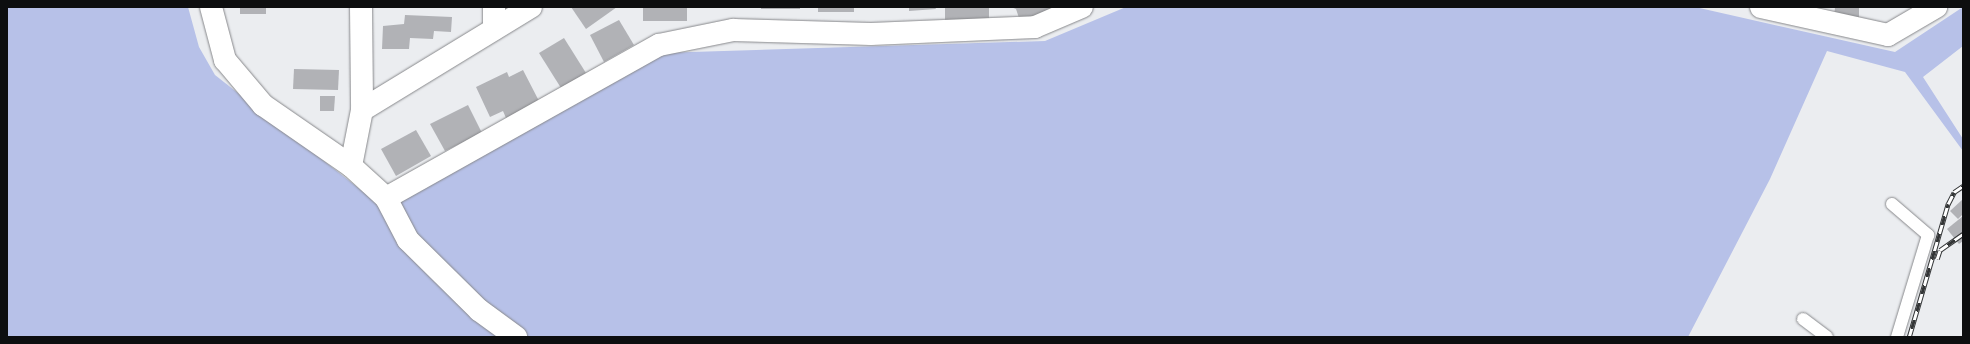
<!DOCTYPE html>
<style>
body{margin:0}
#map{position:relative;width:1970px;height:344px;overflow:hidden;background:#ebedf0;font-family:"Golos Text",sans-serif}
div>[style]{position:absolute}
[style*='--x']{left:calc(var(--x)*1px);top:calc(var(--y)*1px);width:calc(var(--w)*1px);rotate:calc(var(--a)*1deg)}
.green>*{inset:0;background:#b7c1e8}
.building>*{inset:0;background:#b1b2b6}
.roads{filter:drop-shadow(0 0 1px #87888b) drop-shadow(0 0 1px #87888b)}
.lane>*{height:12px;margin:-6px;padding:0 6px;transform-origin:6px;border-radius:6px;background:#fff}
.street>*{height:22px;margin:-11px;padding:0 11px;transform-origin:11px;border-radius:11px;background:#fff}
.rail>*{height:4.5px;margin-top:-2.25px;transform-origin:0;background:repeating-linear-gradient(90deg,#fff 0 9px,#333536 0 18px);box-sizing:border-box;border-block:1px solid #333536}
span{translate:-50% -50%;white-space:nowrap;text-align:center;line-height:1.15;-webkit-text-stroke:3px #fff;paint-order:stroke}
.frame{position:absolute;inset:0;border:8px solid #0d0e0f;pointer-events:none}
</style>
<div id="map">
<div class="green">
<div style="clip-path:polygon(7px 7px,188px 7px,199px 47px,215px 75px,385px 209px,659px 53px,1045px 41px,1126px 7px,1695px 7px,1895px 52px,1963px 7px,1963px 46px,1923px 77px,1963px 139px,1963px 151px,1905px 72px,1827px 51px,1770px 179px,1688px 337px,7px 337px)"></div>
</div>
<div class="building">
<div style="clip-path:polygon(240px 7px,266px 7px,266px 14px,240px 14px)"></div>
<div style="clip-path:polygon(571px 7px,617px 7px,586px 29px)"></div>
<div style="clip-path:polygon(643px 7px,687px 7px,687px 21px,643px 21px)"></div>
<div style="clip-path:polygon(761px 7px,800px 7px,800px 9px,761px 9px)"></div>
<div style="clip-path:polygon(818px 7px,854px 7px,854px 12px,818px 12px)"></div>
<div style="clip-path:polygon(909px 7px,935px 7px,936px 9px,909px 11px)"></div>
<div style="clip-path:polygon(945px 7px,989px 7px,989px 25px,945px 25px)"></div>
<div style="clip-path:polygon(1011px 7px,1054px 7px,1055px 9px,1020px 21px,1016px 9px)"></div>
<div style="clip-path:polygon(1835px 7px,1859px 7px,1859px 19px,1834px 18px)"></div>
<div style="clip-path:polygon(405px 15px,452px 17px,451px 32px,434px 31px,433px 39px,410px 38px,409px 49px,382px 49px,383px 26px,404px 24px)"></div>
<div style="clip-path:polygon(619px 20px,634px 45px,604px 62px,590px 35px)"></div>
<div style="clip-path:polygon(564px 38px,586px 73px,561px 88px,539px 53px)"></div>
<div style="clip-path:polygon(294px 69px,339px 70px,338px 90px,293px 89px)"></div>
<div style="clip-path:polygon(523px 70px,539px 101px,506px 118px,503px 111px,490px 117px,476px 87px,507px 72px,509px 77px)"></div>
<div style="clip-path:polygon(320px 96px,335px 96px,334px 111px,320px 111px)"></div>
<div style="clip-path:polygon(468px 105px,482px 133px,445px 151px,430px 124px)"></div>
<div style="clip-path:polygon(416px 130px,431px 156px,396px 176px,381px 149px)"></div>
<div style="clip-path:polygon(1963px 199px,1963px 214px,1958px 219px,1950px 211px)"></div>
<div style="clip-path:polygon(1963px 216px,1963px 241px,1959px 244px,1947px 229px)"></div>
</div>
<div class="roads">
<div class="lane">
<div style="--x:1892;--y:204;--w:48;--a:40.7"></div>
<div style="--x:1928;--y:235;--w:107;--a:106.9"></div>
<div style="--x:1803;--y:319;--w:30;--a:37"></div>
</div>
<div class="street">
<div style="--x:211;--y:7;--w:55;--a:75.2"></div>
<div style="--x:225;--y:60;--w:59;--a:49.8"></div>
<div style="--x:263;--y:105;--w:107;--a:34.7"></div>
<div style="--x:361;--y:7;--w:103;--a:89.4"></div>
<div style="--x:362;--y:110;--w:57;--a:101.1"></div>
<div style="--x:351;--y:166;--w:47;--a:42.4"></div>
<div style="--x:386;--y:198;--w:47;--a:62.4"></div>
<div style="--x:408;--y:240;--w:100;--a:44.6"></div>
<div style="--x:479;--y:310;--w:46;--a:36.1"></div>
<div style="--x:494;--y:7;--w:22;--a:90"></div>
<div style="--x:1761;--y:7;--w:130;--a:12.4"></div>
<div style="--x:1888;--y:35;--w:56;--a:-30.3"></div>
<div style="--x:362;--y:110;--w:198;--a:-31.4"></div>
<div style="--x:386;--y:198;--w:313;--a:-29.3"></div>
<div style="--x:659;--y:45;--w:76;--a:-11.5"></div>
<div style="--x:733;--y:30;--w:138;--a:1.7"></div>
<div style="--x:871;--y:34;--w:164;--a:-2.4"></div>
<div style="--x:1035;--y:27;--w:51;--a:-23.1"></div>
</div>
</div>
<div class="rail">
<div style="--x:1937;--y:259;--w:9;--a:-72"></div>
<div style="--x:1940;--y:250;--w:28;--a:-35"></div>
<div style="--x:1909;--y:337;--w:139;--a:-73.7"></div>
<div style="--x:1948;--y:204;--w:13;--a:-63"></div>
<div style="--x:1954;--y:192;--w:11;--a:-34"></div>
</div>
<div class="frame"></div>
</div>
